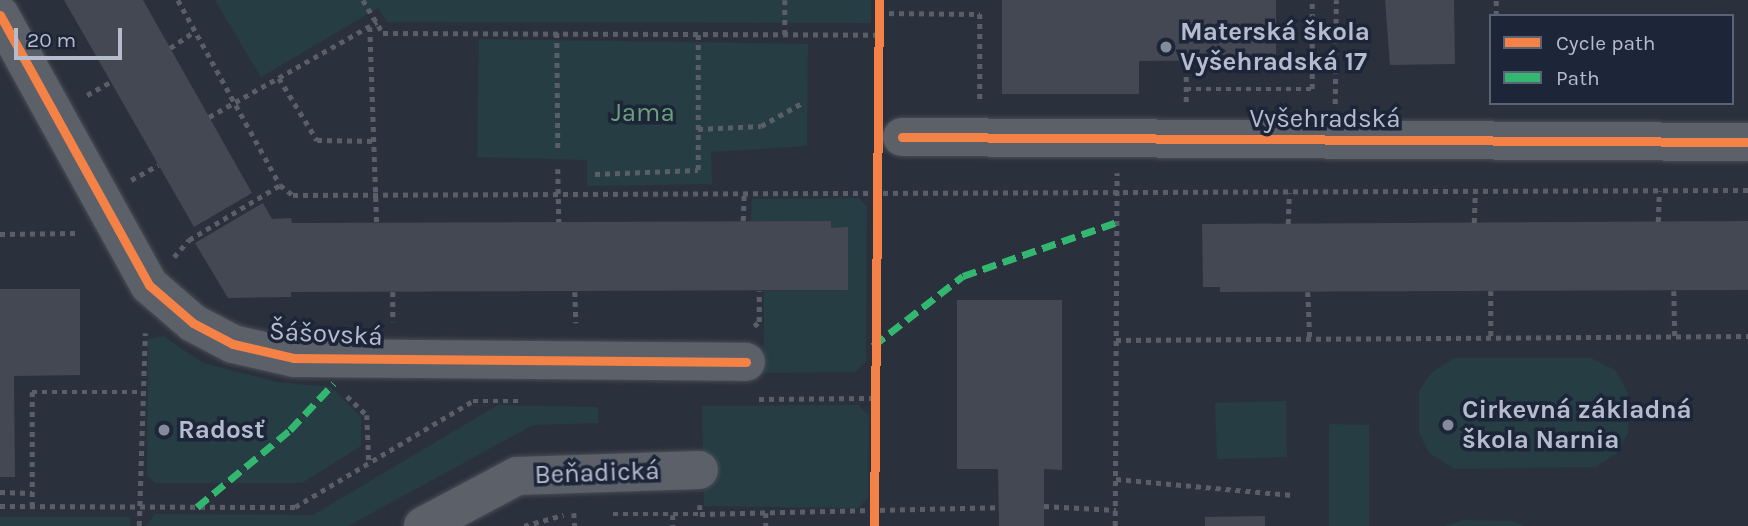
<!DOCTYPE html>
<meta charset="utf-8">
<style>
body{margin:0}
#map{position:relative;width:1748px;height:526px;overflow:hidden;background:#2b313c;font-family:Karla,sans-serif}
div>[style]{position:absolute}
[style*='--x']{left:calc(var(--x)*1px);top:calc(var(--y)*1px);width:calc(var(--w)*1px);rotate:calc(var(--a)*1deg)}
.green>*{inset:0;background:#263d44}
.building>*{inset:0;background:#434852}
.path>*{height:4.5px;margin-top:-2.25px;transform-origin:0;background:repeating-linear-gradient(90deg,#595e67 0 5px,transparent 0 10px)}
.roads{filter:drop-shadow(0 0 2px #484c55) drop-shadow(0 0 2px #484c55)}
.minor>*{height:38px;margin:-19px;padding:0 19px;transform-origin:19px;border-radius:19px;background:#5c6069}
.quiet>*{height:7px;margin-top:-3.5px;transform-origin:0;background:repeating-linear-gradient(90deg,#33b770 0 14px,transparent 0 21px)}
.cycleway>*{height:9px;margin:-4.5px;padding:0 4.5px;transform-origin:4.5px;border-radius:4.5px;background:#f48246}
.dots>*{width:19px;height:19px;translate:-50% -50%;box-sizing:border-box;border:4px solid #1d2639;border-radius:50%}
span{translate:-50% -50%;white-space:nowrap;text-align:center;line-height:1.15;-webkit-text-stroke:7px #1d2639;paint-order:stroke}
.poi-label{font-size:26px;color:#b5bccd;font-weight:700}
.left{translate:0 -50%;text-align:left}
.park-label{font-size:26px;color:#6aa17b}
.street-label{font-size:26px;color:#b5bccd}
.legend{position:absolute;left:1489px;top:14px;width:245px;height:91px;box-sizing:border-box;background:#1d2639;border:2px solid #5a6274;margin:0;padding:9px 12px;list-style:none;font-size:21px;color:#b5bccd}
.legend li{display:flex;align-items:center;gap:14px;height:35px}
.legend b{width:35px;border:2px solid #5a6274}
.scale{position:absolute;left:14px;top:28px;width:108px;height:32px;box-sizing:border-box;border:4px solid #b5bccd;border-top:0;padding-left:9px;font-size:21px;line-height:24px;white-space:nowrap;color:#b5bccd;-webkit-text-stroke:5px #1d2639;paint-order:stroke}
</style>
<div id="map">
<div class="green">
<div style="clip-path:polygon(215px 0,871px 0,871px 23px,387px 22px,378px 8px,261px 77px)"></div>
<div style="clip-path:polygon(479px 39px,808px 44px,807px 146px,711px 152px,712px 184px,587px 186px,587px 160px,477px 157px)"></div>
<div style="clip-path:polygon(859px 198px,867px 207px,866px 362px,855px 372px,764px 373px,764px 291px,848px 290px,848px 228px,831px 228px,831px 222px,751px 222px,752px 199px)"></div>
<div style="clip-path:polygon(163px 336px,203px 363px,277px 382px,331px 387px,361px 417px,361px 446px,302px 483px,155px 483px,147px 476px,148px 340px)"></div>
<div style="clip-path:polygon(1454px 358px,1591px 358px,1615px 370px,1628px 393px,1628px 433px,1616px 454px,1595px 467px,1454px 469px,1429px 453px,1419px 433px,1419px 391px,1431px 373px)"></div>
<div style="clip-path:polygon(1286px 401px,1287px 457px,1217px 459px,1215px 403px)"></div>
<div style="clip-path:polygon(498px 405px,598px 407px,598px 423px,533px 425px,348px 526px,146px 526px,155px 514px,313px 515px)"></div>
<div style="clip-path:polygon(858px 405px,869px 416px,868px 498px,858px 508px,704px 506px,702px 406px)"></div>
<div style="clip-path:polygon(1329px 424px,1369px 425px,1369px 526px,1329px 526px)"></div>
<div style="clip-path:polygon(0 517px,130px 517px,130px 526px,0 526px)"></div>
<div style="clip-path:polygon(1464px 520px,1512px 521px,1524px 526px,1444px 526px)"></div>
</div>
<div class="building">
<div style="clip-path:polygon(64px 0,143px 0,252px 193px,194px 227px)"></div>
<div style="clip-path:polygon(1002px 0,1276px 0,1276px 60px,1139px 61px,1139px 94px,1002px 94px)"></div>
<div style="clip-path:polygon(1385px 0,1454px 0,1455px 64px,1390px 65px)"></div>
<div style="clip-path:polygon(263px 203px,272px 219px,291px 218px,292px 223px,831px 221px,831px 228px,848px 227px,848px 290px,291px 292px,291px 297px,228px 298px,195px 243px)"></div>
<div style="clip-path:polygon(1748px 221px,1748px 290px,1220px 292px,1220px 287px,1203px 287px,1202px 224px)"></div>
<div style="clip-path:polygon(0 289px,80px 289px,80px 375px,14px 376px,15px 477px,0 477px)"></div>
<div style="clip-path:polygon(957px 300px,1062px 300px,1062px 470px,1044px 469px,1044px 526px,999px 526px,998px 469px,957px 469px)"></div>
<div style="clip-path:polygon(1265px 516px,1265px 526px,1205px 526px,1205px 517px)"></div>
</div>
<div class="path">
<div style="--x:178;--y:0;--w:211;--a:61.1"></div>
<div style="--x:280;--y:185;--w:16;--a:38"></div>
<div style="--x:293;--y:195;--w:1455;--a:-0.2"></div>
<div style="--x:363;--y:0;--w:39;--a:59"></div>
<div style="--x:383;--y:33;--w:496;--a:0.2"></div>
<div style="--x:785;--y:0;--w:35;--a:90"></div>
<div style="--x:879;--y:13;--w:101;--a:0.6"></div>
<div style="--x:980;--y:14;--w:87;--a:90"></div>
<div style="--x:1496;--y:16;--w:16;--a:-90"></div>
<div style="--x:370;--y:27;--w:196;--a:88"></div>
<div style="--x:557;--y:33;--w:115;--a:89.5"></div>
<div style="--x:170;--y:48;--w:30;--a:-34"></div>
<div style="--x:279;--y:78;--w:73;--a:58.5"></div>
<div style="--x:317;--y:140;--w:59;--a:1"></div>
<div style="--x:1186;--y:89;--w:126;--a:0"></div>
<div style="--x:1312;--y:89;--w:89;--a:-90"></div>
<div style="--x:87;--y:95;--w:26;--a:-29"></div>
<div style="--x:1186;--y:102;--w:41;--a:-90"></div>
<div style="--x:1335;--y:104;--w:104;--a:-89.4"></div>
<div style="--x:878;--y:109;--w:109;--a:-89.5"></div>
<div style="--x:209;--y:117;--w:193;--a:-29.5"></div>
<div style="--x:698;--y:129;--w:63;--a:-2.7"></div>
<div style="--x:761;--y:126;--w:47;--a:-29.3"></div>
<div style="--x:558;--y:169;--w:53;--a:88.9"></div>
<div style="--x:595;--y:174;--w:103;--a:-2.2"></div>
<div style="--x:698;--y:170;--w:136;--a:-90"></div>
<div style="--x:131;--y:180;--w:31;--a:-29"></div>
<div style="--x:743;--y:221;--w:27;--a:-88"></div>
<div style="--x:1658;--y:222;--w:31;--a:-88"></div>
<div style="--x:1474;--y:223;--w:31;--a:-88"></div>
<div style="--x:1288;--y:224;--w:31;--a:-88"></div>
<div style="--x:0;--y:234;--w:76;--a:-0.8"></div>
<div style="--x:174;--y:257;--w:23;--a:-49"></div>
<div style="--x:189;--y:240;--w:106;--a:-31.1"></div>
<div style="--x:1491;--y:291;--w:47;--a:90"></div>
<div style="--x:1674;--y:291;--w:46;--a:88.8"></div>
<div style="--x:393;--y:292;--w:30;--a:90"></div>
<div style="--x:575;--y:292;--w:31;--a:88"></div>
<div style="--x:1308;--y:292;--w:47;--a:87.6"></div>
<div style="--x:754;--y:326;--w:6;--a:-39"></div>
<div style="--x:759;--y:322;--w:31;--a:-90"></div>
<div style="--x:1116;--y:340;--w:632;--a:-0.36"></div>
<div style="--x:347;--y:396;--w:28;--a:44"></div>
<div style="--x:367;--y:415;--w:48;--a:87.6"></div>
<div style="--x:759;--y:399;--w:114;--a:-0.5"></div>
<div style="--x:1116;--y:479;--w:177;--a:5.2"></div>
<div style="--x:0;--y:492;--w:32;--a:2"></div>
<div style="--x:700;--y:505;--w:9;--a:90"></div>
<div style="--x:700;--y:514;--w:298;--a:-1.3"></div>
<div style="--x:0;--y:506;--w:295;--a:0.2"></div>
<div style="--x:295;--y:507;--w:207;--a:-30.8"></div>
<div style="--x:473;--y:401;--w:50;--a:0"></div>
<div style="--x:1044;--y:506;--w:72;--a:3.2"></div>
<div style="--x:32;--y:507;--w:115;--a:-90"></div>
<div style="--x:32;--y:392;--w:108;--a:0"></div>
<div style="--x:574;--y:513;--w:13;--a:86"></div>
<div style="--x:766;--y:513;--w:13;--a:90"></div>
<div style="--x:613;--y:514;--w:87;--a:0"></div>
<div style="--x:673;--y:515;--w:11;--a:90"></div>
<div style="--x:139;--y:526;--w:193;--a:-88.2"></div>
<div style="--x:524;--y:526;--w:41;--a:-15.8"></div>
<div style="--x:874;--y:526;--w:363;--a:-89.5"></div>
<div style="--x:1115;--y:526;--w:353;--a:-89.7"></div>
</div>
<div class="roads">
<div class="minor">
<div style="--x:0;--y:15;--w:308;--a:61.1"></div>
<div style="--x:149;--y:285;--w:58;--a:40.8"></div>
<div style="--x:193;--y:323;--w:45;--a:27.7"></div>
<div style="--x:233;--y:344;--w:63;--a:12.9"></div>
<div style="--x:294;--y:358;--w:452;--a:0.5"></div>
<div style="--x:902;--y:137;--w:846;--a:0.34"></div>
<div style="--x:423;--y:526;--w:106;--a:-28"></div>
<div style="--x:517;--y:476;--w:182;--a:-1.9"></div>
</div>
</div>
<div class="quiet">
<div style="--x:873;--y:346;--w:114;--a:-37.9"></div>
<div style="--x:963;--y:276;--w:163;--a:-19.3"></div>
<div style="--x:197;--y:507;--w:121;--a:-39.6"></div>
<div style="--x:290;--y:430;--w:64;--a:-46.9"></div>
</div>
<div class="cycleway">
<div style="--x:0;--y:15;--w:308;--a:61.1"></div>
<div style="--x:149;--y:285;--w:58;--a:40.8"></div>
<div style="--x:193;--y:323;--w:45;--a:27.7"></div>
<div style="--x:233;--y:344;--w:63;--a:12.9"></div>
<div style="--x:294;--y:358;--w:452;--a:0.5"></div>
<div style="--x:902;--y:137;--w:846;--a:0.34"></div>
<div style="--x:874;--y:526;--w:526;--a:-89.46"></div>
</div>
<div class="dots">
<div style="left:1166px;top:47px;background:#858b9a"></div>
<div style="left:1448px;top:425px;background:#858b9a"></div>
<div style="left:164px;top:430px;background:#858b9a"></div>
</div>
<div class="poi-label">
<span class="left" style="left:1180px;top:47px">Materská škola<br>Vyšehradská 17</span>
<span class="left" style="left:1462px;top:425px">Cirkevná základná<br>škola Narnia</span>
<span class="left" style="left:178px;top:430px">Radosť</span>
</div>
<div class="park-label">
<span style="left:643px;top:113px">Jama</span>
</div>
<div class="street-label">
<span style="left:1325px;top:119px">Vyšehradská</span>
<span style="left:326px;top:334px;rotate:3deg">Šášovská</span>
<span style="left:597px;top:473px;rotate:-2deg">Beňadická</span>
</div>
<ul class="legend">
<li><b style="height:9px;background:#f48246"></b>Cycle path</li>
<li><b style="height:9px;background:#33b770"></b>Path</li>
</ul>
<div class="scale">20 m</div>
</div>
